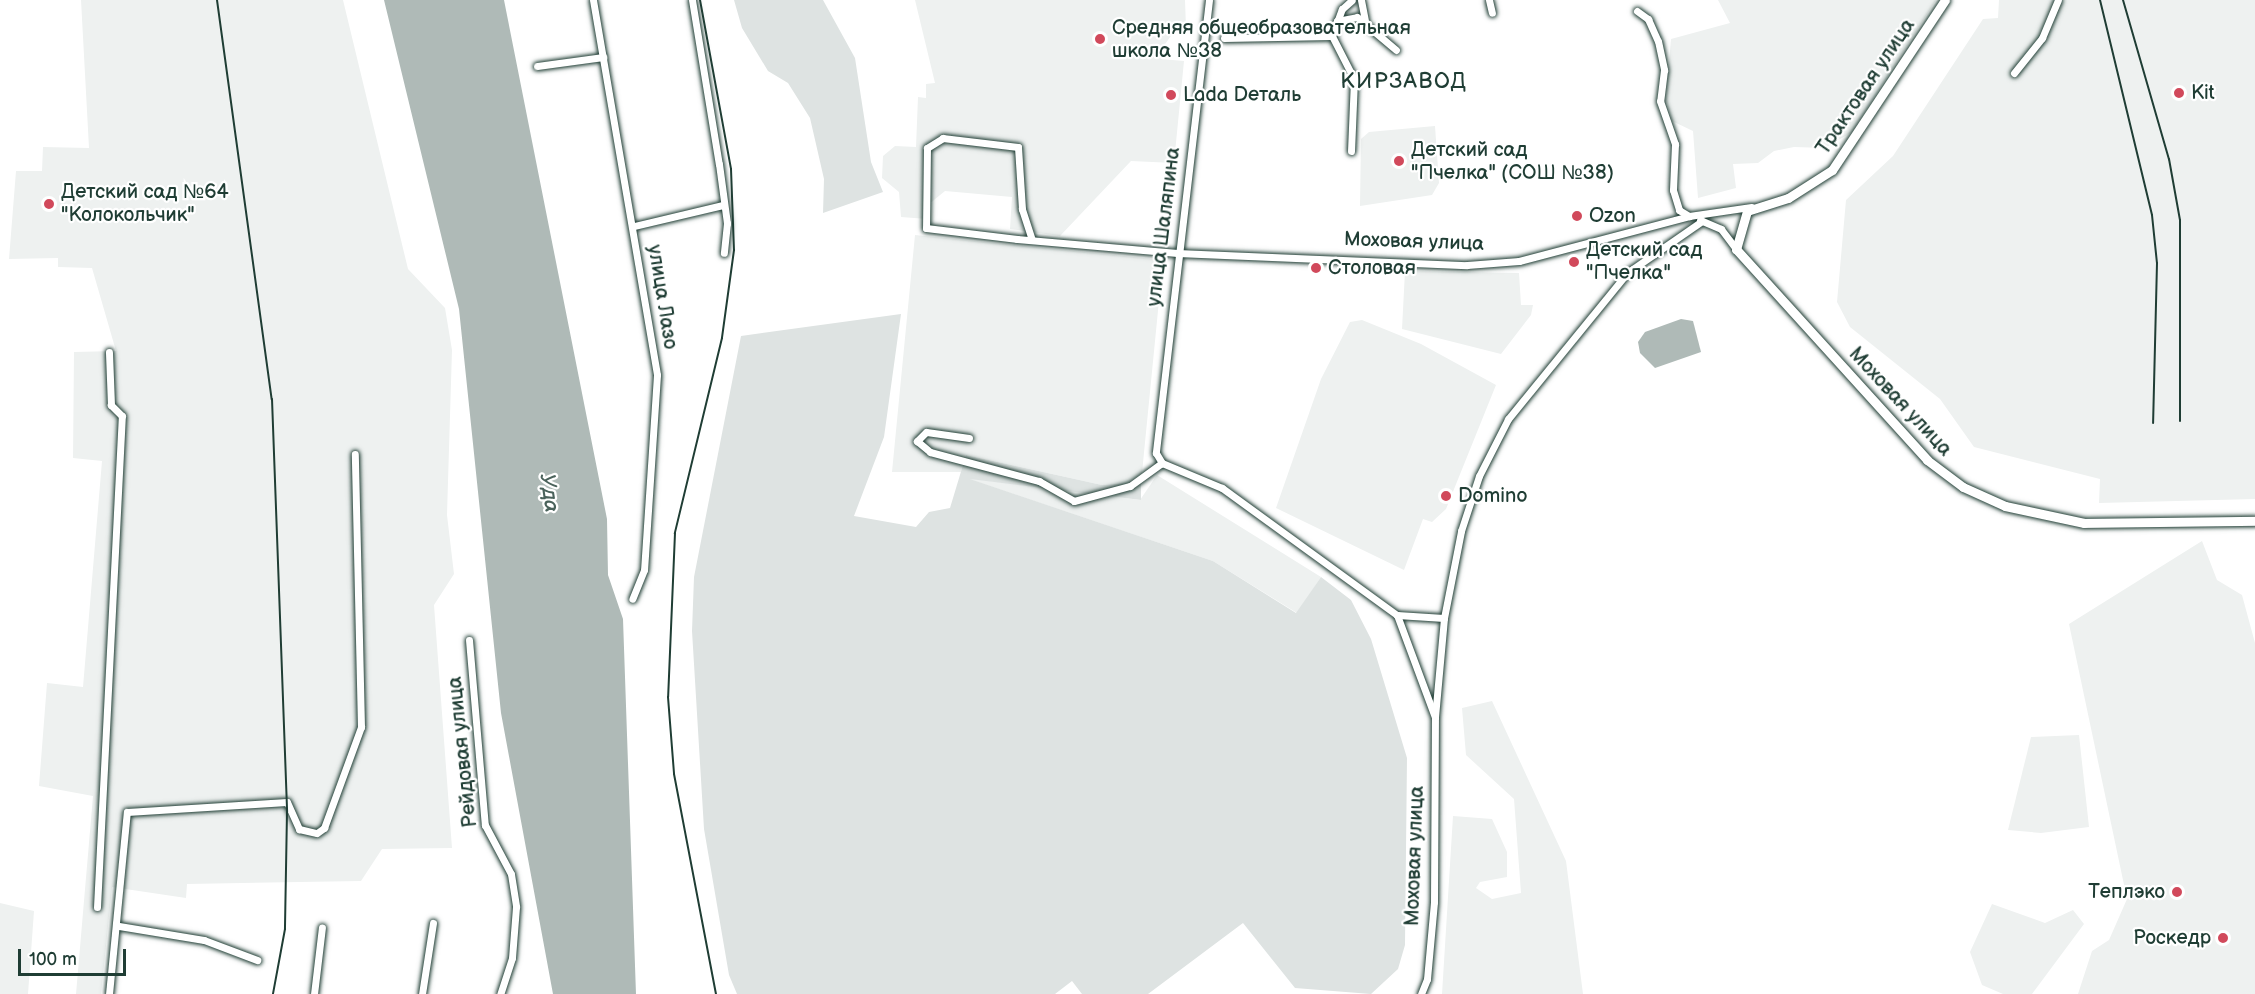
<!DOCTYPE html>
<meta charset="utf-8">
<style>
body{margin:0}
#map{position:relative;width:2255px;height:994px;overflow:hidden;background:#fff;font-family:"Balsamiq Sans",sans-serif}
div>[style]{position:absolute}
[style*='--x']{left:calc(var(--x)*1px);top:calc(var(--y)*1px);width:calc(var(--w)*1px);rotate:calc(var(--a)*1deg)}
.built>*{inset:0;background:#eef1f0}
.green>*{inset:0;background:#dee3e2}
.water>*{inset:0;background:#afbab7}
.roads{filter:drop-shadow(0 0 2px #1f3d34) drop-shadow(0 0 2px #1f3d34)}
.minor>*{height:7px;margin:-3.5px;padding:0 3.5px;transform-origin:3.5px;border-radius:3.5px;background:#fff}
.major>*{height:9px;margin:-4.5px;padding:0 4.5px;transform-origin:4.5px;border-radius:4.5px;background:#fff}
.rail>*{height:2px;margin:-1px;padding:0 1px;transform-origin:1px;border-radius:1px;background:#1f3d34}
.dots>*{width:16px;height:16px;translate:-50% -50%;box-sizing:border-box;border:3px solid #fff;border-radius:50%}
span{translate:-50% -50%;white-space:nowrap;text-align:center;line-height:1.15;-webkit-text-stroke:4.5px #fff;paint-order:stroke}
.poi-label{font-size:20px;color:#1f3d34}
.left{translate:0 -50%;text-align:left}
.right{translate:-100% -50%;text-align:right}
.street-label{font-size:20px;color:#1f3d34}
.water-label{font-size:21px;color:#4a625b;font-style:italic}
.quarter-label{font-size:22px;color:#1f3d34;letter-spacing:1.5px}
.scale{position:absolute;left:18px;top:949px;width:108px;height:27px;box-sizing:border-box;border:3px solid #1f3d34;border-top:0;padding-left:8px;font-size:18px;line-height:21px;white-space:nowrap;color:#1f3d34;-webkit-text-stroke:4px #fff;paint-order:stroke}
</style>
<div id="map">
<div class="built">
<div style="clip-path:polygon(81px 0,343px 0,408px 269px,445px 308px,452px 350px,447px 515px,454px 574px,434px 605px,452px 848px,382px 849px,361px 881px,187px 884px,186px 898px,112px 887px,101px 994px,76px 994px,93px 796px,39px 786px,47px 683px,83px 687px,102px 461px,73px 458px,74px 352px,116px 351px,92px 268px,58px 267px,58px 258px,9px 259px,16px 171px,42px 171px,43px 147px,89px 148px)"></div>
<div style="clip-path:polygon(915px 0,1185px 0,1186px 28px,1175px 30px,1161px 50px,1161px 59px,1184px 61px,1174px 163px,1131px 161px,1060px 236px,1010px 229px,1012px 197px,945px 191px,929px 204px,927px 219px,901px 217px,899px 192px,882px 178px,883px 156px,895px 146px,916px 147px,918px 97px,926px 98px,926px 84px,935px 83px)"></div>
<div style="clip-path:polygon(1718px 0,1936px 0,1852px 132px,1825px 148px,1794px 147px,1774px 151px,1758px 163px,1733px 164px,1736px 188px,1698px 198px,1693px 131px,1672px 121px,1666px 99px,1671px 39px,1730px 23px)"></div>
<div style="clip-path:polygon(1999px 0,2255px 0,2255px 499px,2099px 503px,2100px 479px,1974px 447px,1940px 399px,1850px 327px,1837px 302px,1846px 200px,1893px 156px,1983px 19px,1998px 18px)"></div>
<div style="clip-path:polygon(1435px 126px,1439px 183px,1432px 195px,1360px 206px,1361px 139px,1369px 132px)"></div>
<div style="clip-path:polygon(915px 235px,1163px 260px,1142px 473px,1128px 483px,1102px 485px,966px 455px,961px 472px,892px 472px)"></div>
<div style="clip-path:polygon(1405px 271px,1519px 273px,1521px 305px,1533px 305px,1531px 315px,1501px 354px,1402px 329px)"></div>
<div style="clip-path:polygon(1362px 320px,1421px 344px,1496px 385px,1446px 509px,1432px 522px,1423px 519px,1404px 570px,1276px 508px,1321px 379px,1350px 322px)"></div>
<div style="clip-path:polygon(1157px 475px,1321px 577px,1297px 613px,1213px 561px,966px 478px,1140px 500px)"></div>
<div style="clip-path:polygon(2202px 541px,2217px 580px,2242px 595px,2255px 643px,2255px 994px,2078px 994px,2092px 951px,2109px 940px,2127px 899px,2069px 624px)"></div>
<div style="clip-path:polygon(1492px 701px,1566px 861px,1583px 994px,1442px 994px,1453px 816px,1492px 819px,1507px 852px,1507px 877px,1480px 882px,1476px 888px,1492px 899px,1521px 893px,1514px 799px,1466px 755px,1462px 708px)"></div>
<div style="clip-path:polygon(2079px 735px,2089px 827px,2041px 833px,2008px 830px,2031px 737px)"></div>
<div style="clip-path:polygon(0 903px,34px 911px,28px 994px,0 994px)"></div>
<div style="clip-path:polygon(1992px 904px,2045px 923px,2073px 910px,2084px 924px,2032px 994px,2003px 994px,1982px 985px,1970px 952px)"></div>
</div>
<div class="green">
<div style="clip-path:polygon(734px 0,823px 0,855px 58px,871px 162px,883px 192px,823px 213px,824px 179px,810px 118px,788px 83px,768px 71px,742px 28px)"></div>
<div style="clip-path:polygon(901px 314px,884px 437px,854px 516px,916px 527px,929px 512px,950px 508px,966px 455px,1102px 485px,1141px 482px,1141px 500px,970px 479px,1213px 561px,1296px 613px,1321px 577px,1351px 600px,1371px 639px,1407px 758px,1405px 945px,1398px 969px,1371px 994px,1295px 988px,1243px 923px,1148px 994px,1082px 994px,1072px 981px,1055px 994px,737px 994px,729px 975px,704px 829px,692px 631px,694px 577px,741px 336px)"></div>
</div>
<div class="water">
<div style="clip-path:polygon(384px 0,504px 0,607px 519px,608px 575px,623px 619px,636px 994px,553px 994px,501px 713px,459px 309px)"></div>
<div style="clip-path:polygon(1681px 319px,1693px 321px,1701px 352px,1655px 368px,1640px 353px,1638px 342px,1645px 332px)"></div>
</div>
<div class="roads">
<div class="minor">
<div style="--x:593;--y:0;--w:380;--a:80.3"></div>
<div style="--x:657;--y:375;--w:195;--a:93.8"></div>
<div style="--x:644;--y:570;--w:31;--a:112"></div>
<div style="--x:692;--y:0;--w:166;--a:80.7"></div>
<div style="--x:719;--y:164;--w:60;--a:82.3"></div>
<div style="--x:727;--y:223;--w:30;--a:96"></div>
<div style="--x:1209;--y:0;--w:456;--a:96.7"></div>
<div style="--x:1156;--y:453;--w:12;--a:59"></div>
<div style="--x:1162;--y:463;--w:65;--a:22.6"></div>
<div style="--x:1222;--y:488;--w:216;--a:36"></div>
<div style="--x:1397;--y:615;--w:109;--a:69.6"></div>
<div style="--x:1361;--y:0;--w:21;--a:79"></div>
<div style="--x:1489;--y:0;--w:13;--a:77"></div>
<div style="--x:1637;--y:11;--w:14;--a:36"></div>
<div style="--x:1648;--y:19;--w:24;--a:66"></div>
<div style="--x:1658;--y:41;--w:30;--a:78"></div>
<div style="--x:1664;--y:70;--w:31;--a:97"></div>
<div style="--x:1660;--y:101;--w:46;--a:70.8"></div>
<div style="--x:1675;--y:144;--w:46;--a:92.5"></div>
<div style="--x:1673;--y:190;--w:21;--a:73"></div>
<div style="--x:1679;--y:210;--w:12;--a:31"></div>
<div style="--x:1224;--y:38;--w:108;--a:-1.1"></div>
<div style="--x:1332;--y:36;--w:16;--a:-72"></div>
<div style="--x:1337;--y:21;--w:20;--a:-11"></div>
<div style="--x:1357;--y:17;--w:51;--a:40.2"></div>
<div style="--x:537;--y:66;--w:67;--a:-7.8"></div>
<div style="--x:2014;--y:73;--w:45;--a:-51.3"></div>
<div style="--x:2042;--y:38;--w:41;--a:-67.2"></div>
<div style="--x:1351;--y:151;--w:72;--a:-87.6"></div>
<div style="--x:1354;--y:79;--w:48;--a:-117.1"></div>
<div style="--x:1332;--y:36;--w:29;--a:-70"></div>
<div style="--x:1342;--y:9;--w:13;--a:-42"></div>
<div style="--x:1700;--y:220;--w:23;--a:23"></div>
<div style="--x:1721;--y:229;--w:25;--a:53"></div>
<div style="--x:634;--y:226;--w:91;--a:-13.3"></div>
<div style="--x:1032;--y:240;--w:33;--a:-108"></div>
<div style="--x:1022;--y:209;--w:62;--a:-93.7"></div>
<div style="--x:1018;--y:147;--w:76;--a:-173.2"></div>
<div style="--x:943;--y:138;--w:19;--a:148"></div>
<div style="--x:927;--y:148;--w:80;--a:90.7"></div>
<div style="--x:926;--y:228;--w:92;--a:6.9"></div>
<div style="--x:1017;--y:239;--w:161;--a:5"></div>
<div style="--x:1177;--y:253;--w:290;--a:2.4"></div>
<div style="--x:1467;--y:265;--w:52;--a:-4.4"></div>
<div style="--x:1519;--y:261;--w:176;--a:-14.8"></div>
<div style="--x:1689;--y:216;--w:63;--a:-8.3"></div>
<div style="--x:969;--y:438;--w:43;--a:-172.1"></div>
<div style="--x:926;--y:432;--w:13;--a:135"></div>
<div style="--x:917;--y:441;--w:17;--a:40"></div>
<div style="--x:930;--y:452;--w:113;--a:14.9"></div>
<div style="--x:1039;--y:481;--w:40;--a:29.7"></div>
<div style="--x:1074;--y:501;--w:58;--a:-15"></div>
<div style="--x:1130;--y:486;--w:39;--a:-36"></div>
<div style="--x:1397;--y:615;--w:47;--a:3.7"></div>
<div style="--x:469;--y:640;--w:186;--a:85.1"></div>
<div style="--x:485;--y:825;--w:55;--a:62"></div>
<div style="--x:511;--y:874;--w:33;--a:81"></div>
<div style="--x:516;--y:907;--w:51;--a:94.5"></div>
<div style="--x:512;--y:958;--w:38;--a:108"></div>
<div style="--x:97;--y:907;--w:492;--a:-87.1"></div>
<div style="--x:122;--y:416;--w:16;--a:-135"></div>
<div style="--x:111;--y:405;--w:53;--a:-92.2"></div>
<div style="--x:119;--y:926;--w:86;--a:9.4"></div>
<div style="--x:204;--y:940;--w:57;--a:20.7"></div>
<div style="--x:109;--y:994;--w:183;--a:-84.4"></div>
<div style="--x:127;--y:812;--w:160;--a:-3.6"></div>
<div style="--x:287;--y:802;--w:30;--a:66"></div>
<div style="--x:299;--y:829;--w:18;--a:13"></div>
<div style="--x:317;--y:833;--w:9;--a:-36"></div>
<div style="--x:324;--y:828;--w:108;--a:-69.9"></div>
<div style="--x:361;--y:727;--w:273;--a:-91.3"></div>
<div style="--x:314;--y:994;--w:67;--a:-83.2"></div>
<div style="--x:422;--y:994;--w:72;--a:-81.2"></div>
<div style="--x:1421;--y:994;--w:16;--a:-68"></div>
<div style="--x:1427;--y:979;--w:77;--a:-84.8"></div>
<div style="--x:1434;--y:902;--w:185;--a:-89.7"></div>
<div style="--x:1435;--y:717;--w:99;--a:-84.8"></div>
<div style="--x:1444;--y:618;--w:89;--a:-78.9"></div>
<div style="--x:1461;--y:531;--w:58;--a:-71.9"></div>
<div style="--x:1479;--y:476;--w:64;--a:-63"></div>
<div style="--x:1508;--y:419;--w:188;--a:-50.8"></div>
<div style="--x:1627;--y:273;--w:91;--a:-34.7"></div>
</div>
<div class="major">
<div style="--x:1945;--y:0;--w:204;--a:123.6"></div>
<div style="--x:1832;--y:170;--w:52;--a:147.5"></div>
<div style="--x:1788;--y:198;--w:43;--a:162.4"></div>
<div style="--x:1747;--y:211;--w:40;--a:106"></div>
<div style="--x:1736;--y:249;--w:285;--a:47.8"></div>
<div style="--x:1927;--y:460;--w:45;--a:36.9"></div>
<div style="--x:1963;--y:487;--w:46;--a:24.3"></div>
<div style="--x:2005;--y:506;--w:81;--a:12.1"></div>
<div style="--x:2084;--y:523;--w:171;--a:-0.7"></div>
</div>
</div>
<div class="rail">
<div style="--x:217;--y:0;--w:403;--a:82.2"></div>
<div style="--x:272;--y:399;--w:413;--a:87.9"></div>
<div style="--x:287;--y:812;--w:117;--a:91"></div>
<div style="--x:285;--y:929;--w:66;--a:100.5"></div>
<div style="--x:700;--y:0;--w:172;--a:79.6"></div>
<div style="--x:731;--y:169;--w:81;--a:87.9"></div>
<div style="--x:734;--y:250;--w:89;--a:97.8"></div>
<div style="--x:722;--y:338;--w:201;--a:103.6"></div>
<div style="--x:675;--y:533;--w:164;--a:92.4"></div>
<div style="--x:668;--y:697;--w:77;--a:85.5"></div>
<div style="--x:674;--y:774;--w:224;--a:79.2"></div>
<div style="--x:2100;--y:0;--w:221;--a:76.4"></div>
<div style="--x:2152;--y:215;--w:48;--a:84.1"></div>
<div style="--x:2157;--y:263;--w:160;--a:91.4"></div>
<div style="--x:2123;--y:0;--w:166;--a:73.9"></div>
<div style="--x:2169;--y:159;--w:62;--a:79.8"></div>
<div style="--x:2180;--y:220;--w:201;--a:90"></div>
</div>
<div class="dots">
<div style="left:1100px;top:39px;background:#d1495b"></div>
<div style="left:2179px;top:93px;background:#d1495b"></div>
<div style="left:1171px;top:95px;background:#d1495b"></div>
<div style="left:1399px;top:161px;background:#d1495b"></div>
<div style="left:49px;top:204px;background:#d1495b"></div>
<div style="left:1577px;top:216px;background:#d1495b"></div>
<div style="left:1574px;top:262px;background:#d1495b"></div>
<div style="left:1316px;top:268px;background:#d1495b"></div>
<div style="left:1446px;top:496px;background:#d1495b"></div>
<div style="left:2177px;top:892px;background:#d1495b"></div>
<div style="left:2223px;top:938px;background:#d1495b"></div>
</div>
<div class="poi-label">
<span class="left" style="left:1112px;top:40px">Средняя общеобразовательная<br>школа №38</span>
<span class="left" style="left:2191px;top:93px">Kit</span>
<span class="left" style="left:1183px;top:95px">Lada Dеталь</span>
<span class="left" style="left:1411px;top:162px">Детский сад<br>"Пчелка" (СОШ №38)</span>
<span class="left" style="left:61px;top:204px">Детский сад №64<br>"Колокольчик"</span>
<span class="left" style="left:1589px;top:216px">Ozon</span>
<span class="left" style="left:1586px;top:262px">Детский сад<br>"Пчелка"</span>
<span class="left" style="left:1328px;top:268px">Столовая</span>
<span class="left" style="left:1458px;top:496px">Domino</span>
<span class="right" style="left:2165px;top:892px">Теплэко</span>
<span class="right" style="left:2211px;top:938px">Роскедр</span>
</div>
<div class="street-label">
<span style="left:1866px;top:87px;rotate:-56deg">Трактовая улица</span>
<span style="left:1164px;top:227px;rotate:-83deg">улица Шаляпина</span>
<span style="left:1414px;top:242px;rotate:2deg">Моховая улица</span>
<span style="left:662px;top:297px;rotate:81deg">улица Лазо</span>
<span style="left:1900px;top:402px;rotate:47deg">Моховая улица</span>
<span style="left:463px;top:752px;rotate:-96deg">Рейдовая улица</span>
<span style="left:1415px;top:856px;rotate:-88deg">Моховая улица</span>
</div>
<div class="water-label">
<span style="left:549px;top:493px;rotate:82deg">Уда</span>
</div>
<div class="quarter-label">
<span style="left:1404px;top:82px">КИРЗАВОД</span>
</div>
<div class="scale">100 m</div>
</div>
